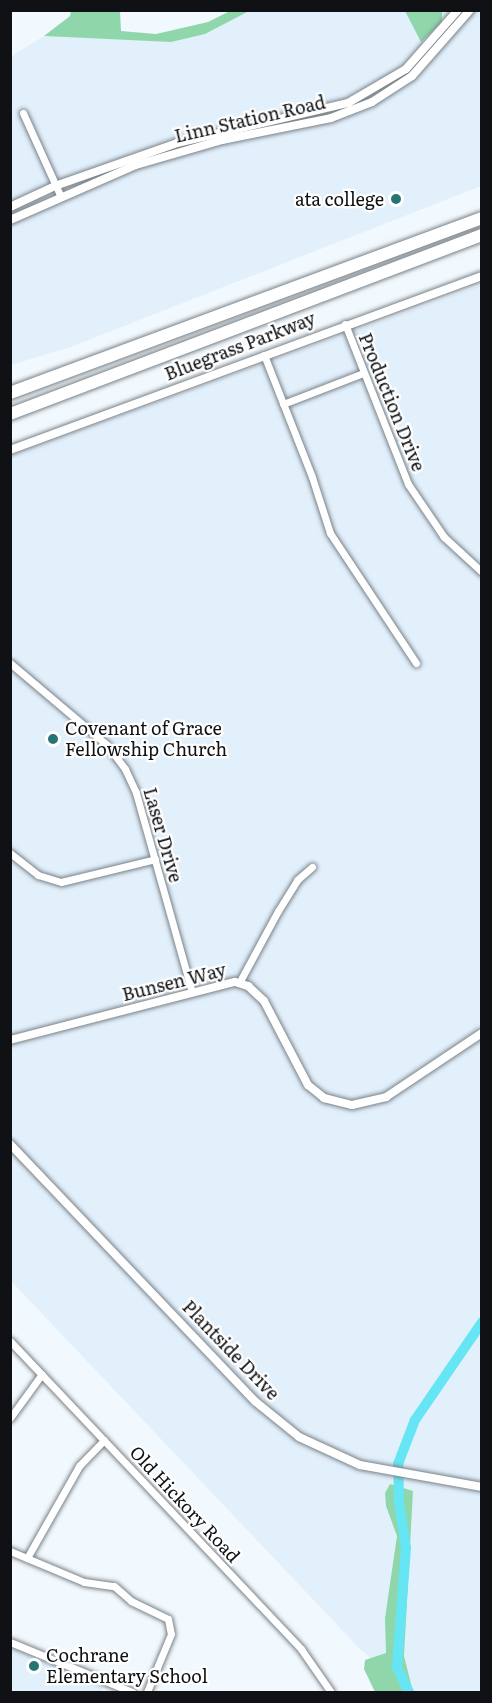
<!DOCTYPE html>
<style>
body{margin:0}
#map{position:relative;width:492px;height:1703px;overflow:hidden;background:#f2f9fe;font-family:Literata,serif}
div>[style]{position:absolute}
[style*='--x']{left:calc(var(--x)*1px);top:calc(var(--y)*1px);width:calc(var(--w)*1px);rotate:calc(var(--a)*1deg)}
.built>*{inset:0;background:#e2f0fc}
.green>*{inset:0;background:#8fd7ab}
.river>*{height:10px;margin:-5px;padding:0 5px;transform-origin:5px;border-radius:5px;background:#66e5f4}
.roads{filter:drop-shadow(0 0 2px #7b8287) drop-shadow(0 0 2px #7b8287)}
.minor>*{height:7px;margin:-3.5px;padding:0 3.5px;transform-origin:3.5px;border-radius:3.5px;background:#fff}
.tertiary>*{height:8px;margin:-4px;padding:0 4px;transform-origin:4px;border-radius:4px;background:#fff}
.motorway>*{height:12px;margin:-6px;padding:0 6px;transform-origin:6px;border-radius:6px;background:#fff}
.dots>*{width:16px;height:16px;translate:-50% -50%;box-sizing:border-box;border:3px solid #fff;border-radius:50%}
span{translate:-50% -50%;white-space:nowrap;text-align:center;line-height:1.15;-webkit-text-stroke:4.5px #fff;paint-order:stroke}
.street-label{font-size:18px;color:#0f1114}
.poi-label{font-size:18px;color:#0f1114}
.right{translate:-100% -50%;text-align:right}
.left{translate:0 -50%;text-align:left}
.frame{position:absolute;inset:0;border:12px solid #0f1114;pointer-events:none}
</style>
<div id="map">
<div class="built">
<div style="clip-path:polygon(249px 10px,405px 11px,421px 42px,442px 22px,442px 11px,481px 11px,481px 186px,71px 347px,11px 365px,10px 57px,44px 36px,205px 34px)"></div>
<div style="clip-path:polygon(481px 285px,481px 1692px,408px 1692px,359px 1648px,11px 1281px,11px 455px)"></div>
<div style="clip-path:polygon(10px 1647px,104px 1685px,101px 1692px,11px 1692px)"></div>
</div>
<div class="green">
<div style="clip-path:polygon(71px 11px,120px 11px,121px 31px,156px 34px,208px 22px,230px 11px,249px 11px,205px 34px,171px 42px,44px 36px,70px 16px)"></div>
<div style="clip-path:polygon(405px 11px,442px 11px,442px 22px,421px 42px)"></div>
<div style="clip-path:polygon(390px 1484px,413px 1491px,404px 1656px,413px 1692px,375px 1692px,364px 1669px,365px 1660px,386px 1653px,385px 1618px,397px 1536px,386px 1506px,385px 1493px)"></div>
</div>
<div class="river">
<div style="--x:409;--y:1692;--w:28;--a:-116"></div>
<div style="--x:397;--y:1667;--w:119;--a:-85.7"></div>
<div style="--x:406;--y:1548;--w:46;--a:-98.8"></div>
<div style="--x:399;--y:1503;--w:39;--a:-91"></div>
<div style="--x:398;--y:1464;--w:47;--a:-68.9"></div>
<div style="--x:415;--y:1420;--w:119;--a:-55.6"></div>
</div>
<div class="roads">
<div class="minor">
<div style="--x:23;--y:113;--w:90;--a:65.7"></div>
<div style="--x:345;--y:324;--w:172;--a:68.5"></div>
<div style="--x:408;--y:484;--w:64;--a:55.8"></div>
<div style="--x:444;--y:537;--w:52;--a:42.6"></div>
<div style="--x:264;--y:355;--w:131;--a:68.5"></div>
<div style="--x:312;--y:477;--w:59;--a:72.2"></div>
<div style="--x:330;--y:533;--w:156;--a:56.5"></div>
<div style="--x:283;--y:404;--w:86;--a:-21.2"></div>
<div style="--x:10;--y:663;--w:127;--a:40.2"></div>
<div style="--x:107;--y:745;--w:30;--a:53"></div>
<div style="--x:125;--y:769;--w:26;--a:65"></div>
<div style="--x:136;--y:793;--w:207;--a:74.3"></div>
<div style="--x:10;--y:853;--w:36;--a:38"></div>
<div style="--x:38;--y:875;--w:24;--a:17"></div>
<div style="--x:61;--y:882;--w:97;--a:-13.7"></div>
<div style="--x:239;--y:983;--w:82;--a:-61.6"></div>
<div style="--x:278;--y:911;--w:36;--a:-58"></div>
<div style="--x:297;--y:880;--w:20;--a:-41"></div>
<div style="--x:10;--y:1341;--w:424;--a:46.6"></div>
<div style="--x:301;--y:1649;--w:52;--a:55.1"></div>
<div style="--x:10;--y:1418;--w:54;--a:-54"></div>
<div style="--x:10;--y:1551;--w:80;--a:22.7"></div>
<div style="--x:84;--y:1582;--w:30;--a:8"></div>
<div style="--x:114;--y:1586;--w:23;--a:41"></div>
<div style="--x:131;--y:1601;--w:41;--a:25.9"></div>
<div style="--x:168;--y:1619;--w:15;--a:79"></div>
<div style="--x:171;--y:1634;--w:63;--a:112.5"></div>
<div style="--x:27;--y:1558;--w:106;--a:-60.5"></div>
<div style="--x:79;--y:1466;--w:36;--a:-46"></div>
<div style="--x:10;--y:1642;--w:132;--a:22.3"></div>
</div>
<div class="tertiary">
<div style="--x:10;--y:207;--w:50;--a:-25"></div>
<div style="--x:55;--y:186;--w:129;--a:-19.4"></div>
<div style="--x:177;--y:143;--w:176;--a:-13.2"></div>
<div style="--x:348;--y:103;--w:67;--a:-30.4"></div>
<div style="--x:406;--y:69;--w:79;--a:-48.6"></div>
<div style="--x:10;--y:220;--w:137;--a:-23.6"></div>
<div style="--x:136;--y:165;--w:90;--a:-16.2"></div>
<div style="--x:222;--y:140;--w:111;--a:-11.4"></div>
<div style="--x:331;--y:118;--w:44;--a:-21.3"></div>
<div style="--x:372;--y:102;--w:48;--a:-33"></div>
<div style="--x:412;--y:76;--w:88;--a:-48.7"></div>
<div style="--x:10;--y:450;--w:503;--a:-20.24"></div>
<div style="--x:10;--y:1040;--w:232;--a:-14.5"></div>
<div style="--x:235;--y:982;--w:14;--a:17"></div>
<div style="--x:248;--y:986;--w:22;--a:43"></div>
<div style="--x:264;--y:1001;--w:95;--a:62.4"></div>
<div style="--x:308;--y:1085;--w:21;--a:39"></div>
<div style="--x:324;--y:1098;--w:29;--a:14"></div>
<div style="--x:352;--y:1105;--w:35;--a:-13"></div>
<div style="--x:386;--y:1097;--w:115;--a:-33.7"></div>
<div style="--x:10;--y:1144;--w:356;--a:46.4"></div>
<div style="--x:256;--y:1402;--w:55;--a:39.1"></div>
<div style="--x:299;--y:1437;--w:67;--a:24.7"></div>
<div style="--x:360;--y:1465;--w:124;--a:10.2"></div>
</div>
<div class="motorway">
<div style="--x:10;--y:393;--w:503;--a:-20.34"></div>
<div style="--x:10;--y:414;--w:505;--a:-20.77"></div>
</div>
</div>
<div class="dots">
<div style="left:396px;top:199px;background:#287373"></div>
<div style="left:53px;top:739px;background:#287373"></div>
<div style="left:34px;top:1666px;background:#287373"></div>
</div>
<div class="street-label">
<span style="left:250px;top:119px;rotate:-13deg">Linn Station Road</span>
<span style="left:240px;top:346px;rotate:-21deg">Bluegrass Parkway</span>
<span style="left:392px;top:402px;rotate:68deg">Production Drive</span>
<span style="left:163px;top:835px;rotate:74deg">Laser Drive</span>
<span style="left:174px;top:982px;rotate:-14deg">Bunsen Way</span>
<span style="left:231px;top:1350px;rotate:46deg">Plantside Drive</span>
<span style="left:185px;top:1504px;rotate:47deg">Old Hickory Road</span>
</div>
<div class="poi-label">
<span class="right" style="left:384px;top:199px">ata college</span>
<span class="left" style="left:65px;top:739px">Covenant of Grace<br>Fellowship Church</span>
<span class="left" style="left:46px;top:1666px">Cochrane<br>Elementary School</span>
</div>
<div class="frame"></div>
</div>
